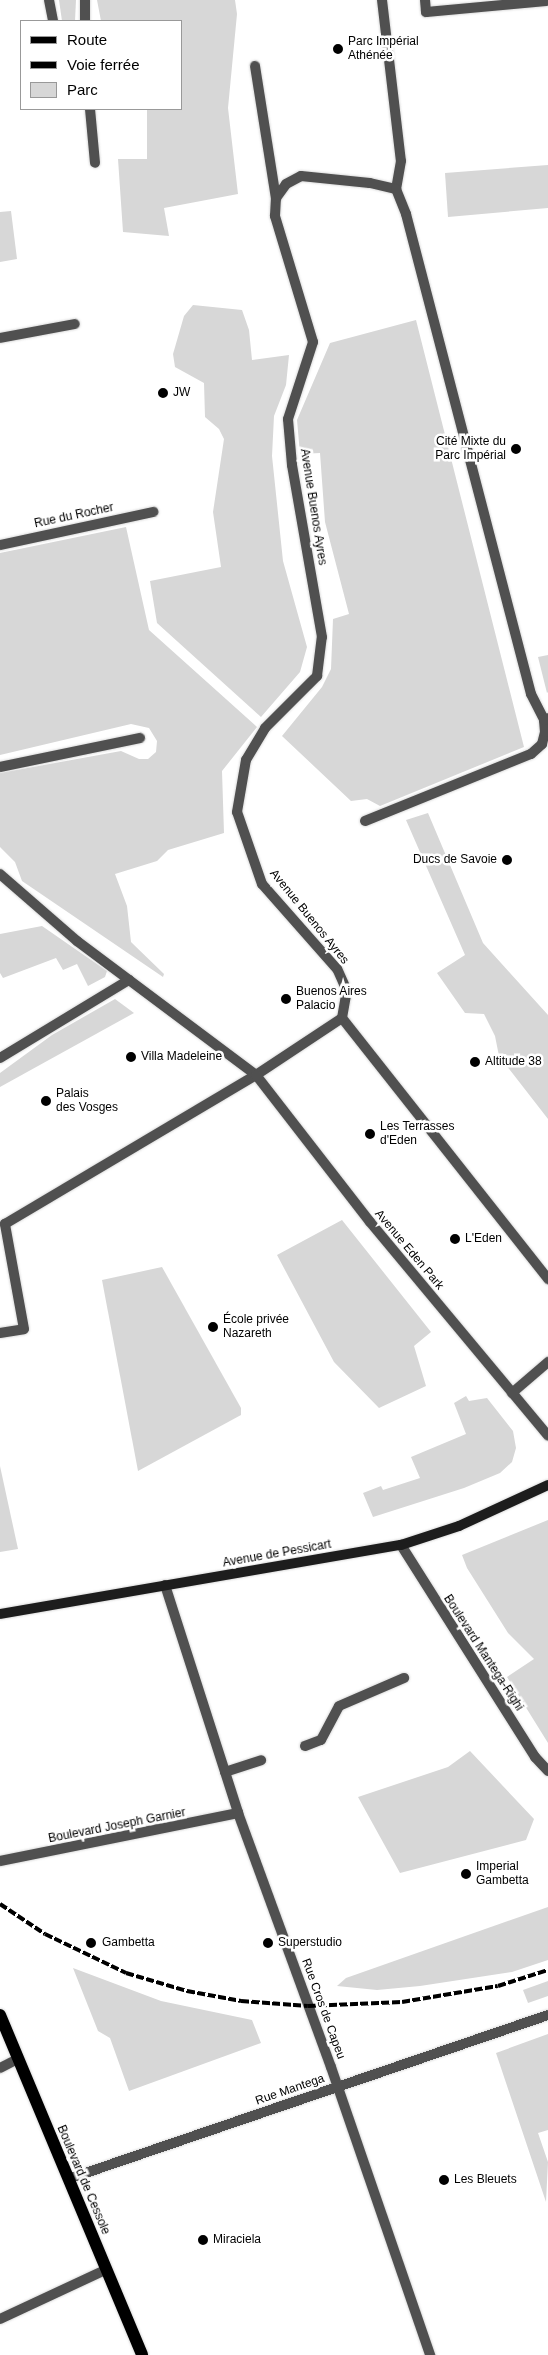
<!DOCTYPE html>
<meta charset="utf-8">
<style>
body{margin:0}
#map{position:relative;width:548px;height:2355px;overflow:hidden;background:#fff;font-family:Helvetica,sans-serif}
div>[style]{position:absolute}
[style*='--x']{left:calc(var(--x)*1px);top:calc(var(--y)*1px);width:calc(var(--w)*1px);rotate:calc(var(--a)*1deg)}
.green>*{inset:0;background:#d7d7d7}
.roads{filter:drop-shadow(0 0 1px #dbdbdb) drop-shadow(0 0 1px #dbdbdb)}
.lane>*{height:10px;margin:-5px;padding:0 5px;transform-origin:5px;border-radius:5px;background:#505050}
.street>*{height:10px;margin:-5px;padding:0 5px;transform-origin:5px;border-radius:5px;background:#505050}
.secondary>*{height:10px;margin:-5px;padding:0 5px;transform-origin:5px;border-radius:5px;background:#1d1d1d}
.primary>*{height:12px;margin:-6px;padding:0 6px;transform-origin:6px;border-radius:6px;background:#000}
.rail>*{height:4px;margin-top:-2px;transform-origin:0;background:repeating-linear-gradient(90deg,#000 0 8px,transparent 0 10.5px)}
.dots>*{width:14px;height:14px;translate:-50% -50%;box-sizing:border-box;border:2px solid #fff;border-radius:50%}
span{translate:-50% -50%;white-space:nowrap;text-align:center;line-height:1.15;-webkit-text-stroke:5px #fff;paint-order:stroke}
.poi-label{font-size:12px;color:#000}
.left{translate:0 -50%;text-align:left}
.right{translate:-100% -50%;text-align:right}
.street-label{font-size:12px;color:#000}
.legend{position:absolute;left:20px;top:20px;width:162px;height:90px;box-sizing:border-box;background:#fff;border:1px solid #999;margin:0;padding:6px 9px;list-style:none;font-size:15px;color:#000}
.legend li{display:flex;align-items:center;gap:10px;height:25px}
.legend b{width:25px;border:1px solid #999}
</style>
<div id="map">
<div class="green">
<div style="clip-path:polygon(59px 0,76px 0,75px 21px,62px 21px)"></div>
<div style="clip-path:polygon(97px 0,235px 0,237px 14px,228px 108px,238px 194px,164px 208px,169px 236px,123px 232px,118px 159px,147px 159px,147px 109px,181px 109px,181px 21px,101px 21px)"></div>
<div style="clip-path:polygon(548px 165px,548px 208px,448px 217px,445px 173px)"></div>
<div style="clip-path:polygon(11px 211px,17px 259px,0 262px,0 212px)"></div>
<div style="clip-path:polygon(193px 305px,242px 310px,249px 330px,252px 360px,289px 355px,286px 385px,274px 416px,272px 456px,283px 561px,307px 647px,300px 672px,261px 717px,157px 623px,150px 581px,221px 567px,213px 512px,224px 439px,219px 429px,205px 417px,204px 383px,175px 367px,173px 354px,184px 316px)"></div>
<div style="clip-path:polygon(416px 320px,524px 747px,380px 806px,367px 799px,351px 801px,282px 736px,322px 687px,331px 669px,333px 619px,349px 614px,325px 522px,320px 453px,300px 454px,297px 420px,330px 343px)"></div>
<div style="clip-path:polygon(126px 527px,149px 630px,257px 727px,222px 771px,224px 833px,168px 850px,157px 861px,115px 874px,127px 906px,131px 942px,164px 974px,163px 977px,22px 881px,15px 862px,0 847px,0 773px,121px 751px,139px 759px,148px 759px,156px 752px,157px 741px,149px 728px,131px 724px,0 755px,0 553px)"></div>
<div style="clip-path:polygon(548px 655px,548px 692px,547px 693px,538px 657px)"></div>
<div style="clip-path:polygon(428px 813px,483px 943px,548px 1015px,548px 1119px,499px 1056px,495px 1036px,484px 1014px,465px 1013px,437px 973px,465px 955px,406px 820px)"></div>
<div style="clip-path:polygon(42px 926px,107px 971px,105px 977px,88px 986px,77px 964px,63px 970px,56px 958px,3px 978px,0 973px,0 934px)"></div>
<div style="clip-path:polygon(115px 999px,134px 1013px,0 1087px,0 1073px,52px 1035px)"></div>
<div style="clip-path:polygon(342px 1220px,431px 1332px,414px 1346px,426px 1386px,379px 1408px,334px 1362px,277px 1255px)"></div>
<div style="clip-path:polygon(162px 1267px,241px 1408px,241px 1415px,138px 1471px,102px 1280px)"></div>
<div style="clip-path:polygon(466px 1396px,469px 1401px,487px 1398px,513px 1431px,516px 1448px,512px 1462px,500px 1473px,464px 1488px,373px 1517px,363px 1493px,381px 1486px,383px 1490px,420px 1478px,411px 1457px,466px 1434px,454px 1403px)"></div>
<div style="clip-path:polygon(0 1466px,18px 1549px,0 1552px)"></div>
<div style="clip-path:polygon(548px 1520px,548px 1743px,507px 1677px,534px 1659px,508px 1633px,467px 1568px,462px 1555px)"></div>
<div style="clip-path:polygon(470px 1751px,534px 1819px,526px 1840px,400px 1873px,358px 1797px,448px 1767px)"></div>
<div style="clip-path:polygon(548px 1907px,548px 1960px,512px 1972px,420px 1986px,377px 1990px,337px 1986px,346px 1978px)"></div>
<div style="clip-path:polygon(73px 1968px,161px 2001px,252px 2020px,261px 2043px,129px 2091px,110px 2038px,98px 2031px)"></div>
<div style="clip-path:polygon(548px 1981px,548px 1996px,528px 2003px,523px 1990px)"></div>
<div style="clip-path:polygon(548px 2034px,548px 2130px,538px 2133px,548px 2162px,546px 2202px,496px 2053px)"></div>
</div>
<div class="roads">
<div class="lane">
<div style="--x:382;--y:0;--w:162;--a:83.3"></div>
<div style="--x:401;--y:161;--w:28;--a:100"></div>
<div style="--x:425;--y:0;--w:12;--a:85"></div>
<div style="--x:426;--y:12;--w:121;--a:-5.2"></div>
<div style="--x:255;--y:66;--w:134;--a:81"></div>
<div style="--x:90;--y:109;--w:54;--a:84.7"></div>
<div style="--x:365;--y:821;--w:179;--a:-22"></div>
<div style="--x:531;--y:754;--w:15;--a:-42"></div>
<div style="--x:542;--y:744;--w:12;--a:-76"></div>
<div style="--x:545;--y:732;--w:12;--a:-95"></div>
<div style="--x:342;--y:1018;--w:333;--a:51.7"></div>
<div style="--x:0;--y:1333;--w:24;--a:-9"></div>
<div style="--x:24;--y:1329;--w:107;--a:-100.3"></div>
<div style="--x:5;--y:1224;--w:292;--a:-30.7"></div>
<div style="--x:512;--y:1393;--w:48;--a:-40.7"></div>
<div style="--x:305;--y:1746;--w:17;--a:-21"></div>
<div style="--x:321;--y:1740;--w:38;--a:-62"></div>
<div style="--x:339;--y:1706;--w:71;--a:-23.3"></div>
<div style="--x:225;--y:1772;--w:38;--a:-18"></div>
</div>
<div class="street">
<div style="--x:49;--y:0;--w:21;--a:79"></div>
<div style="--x:85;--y:21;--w:21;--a:-90"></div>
<div style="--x:0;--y:338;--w:76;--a:-10.6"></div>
<div style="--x:0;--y:545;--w:157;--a:-12.2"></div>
<div style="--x:0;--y:767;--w:143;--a:-11.7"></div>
<div style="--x:0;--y:874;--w:102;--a:41"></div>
<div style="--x:77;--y:941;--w:224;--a:36.8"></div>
<div style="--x:256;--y:1075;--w:103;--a:-33.5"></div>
<div style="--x:342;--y:1018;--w:27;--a:-80"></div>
<div style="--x:347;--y:991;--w:24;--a:-114"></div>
<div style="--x:337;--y:969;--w:113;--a:-131.4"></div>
<div style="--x:262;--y:884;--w:76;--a:-109.1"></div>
<div style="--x:237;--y:812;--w:53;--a:-80.2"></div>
<div style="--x:246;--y:760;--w:37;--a:-59"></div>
<div style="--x:265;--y:728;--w:74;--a:-45"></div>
<div style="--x:317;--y:676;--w:39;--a:-83"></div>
<div style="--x:322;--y:637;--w:175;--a:-99.9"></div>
<div style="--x:292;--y:465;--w:46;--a:-95"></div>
<div style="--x:288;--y:419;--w:81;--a:-72"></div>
<div style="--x:313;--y:342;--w:132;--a:-106.8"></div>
<div style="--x:275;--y:216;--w:18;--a:-87"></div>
<div style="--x:276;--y:198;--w:17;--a:-54"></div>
<div style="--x:286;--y:184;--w:17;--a:-28"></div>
<div style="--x:301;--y:176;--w:69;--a:5.8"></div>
<div style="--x:370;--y:183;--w:27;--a:13"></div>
<div style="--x:396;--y:189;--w:27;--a:68"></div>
<div style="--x:406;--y:214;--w:496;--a:75.4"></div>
<div style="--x:531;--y:694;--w:29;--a:63"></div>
<div style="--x:544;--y:720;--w:4;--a:-27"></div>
<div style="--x:0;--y:1058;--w:151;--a:-31.2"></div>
<div style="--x:256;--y:1075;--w:186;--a:52.2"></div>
<div style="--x:370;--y:1222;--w:278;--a:50.2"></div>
<div style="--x:401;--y:1545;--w:251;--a:57.7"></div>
<div style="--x:535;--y:1757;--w:19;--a:47"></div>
<div style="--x:165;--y:1585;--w:239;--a:72.2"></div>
<div style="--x:238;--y:1813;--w:270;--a:69.9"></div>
<div style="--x:331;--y:2067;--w:305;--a:71"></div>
<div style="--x:0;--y:1861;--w:243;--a:-11.4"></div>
<div style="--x:0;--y:2068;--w:20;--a:-27"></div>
<div style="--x:68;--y:2179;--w:507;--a:-18.86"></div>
<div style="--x:0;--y:2319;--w:116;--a:-25"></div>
</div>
<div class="secondary">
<div style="--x:0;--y:1614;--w:407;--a:-9.8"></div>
<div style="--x:401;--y:1545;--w:61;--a:-18.1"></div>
<div style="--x:459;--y:1526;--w:98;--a:-24.7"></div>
</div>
<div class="primary">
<div style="--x:0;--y:2015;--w:368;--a:67.3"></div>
</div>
</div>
<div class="rail">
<div style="--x:0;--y:1904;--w:54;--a:33.7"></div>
<div style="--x:45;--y:1934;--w:90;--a:25.7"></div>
<div style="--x:126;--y:1973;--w:64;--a:16.4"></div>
<div style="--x:187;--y:1991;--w:55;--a:10.5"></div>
<div style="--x:241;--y:2001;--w:67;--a:4.3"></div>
<div style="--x:308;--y:2006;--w:94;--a:-2.4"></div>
<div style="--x:402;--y:2002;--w:97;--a:-9.5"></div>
<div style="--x:498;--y:1986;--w:52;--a:-17.7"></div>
</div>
<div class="dots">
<div style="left:338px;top:49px;background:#000"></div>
<div style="left:163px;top:393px;background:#000"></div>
<div style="left:516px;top:449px;background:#000"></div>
<div style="left:507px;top:860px;background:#000"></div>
<div style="left:286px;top:999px;background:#000"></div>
<div style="left:131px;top:1057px;background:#000"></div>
<div style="left:475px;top:1062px;background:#000"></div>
<div style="left:46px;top:1101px;background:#000"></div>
<div style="left:370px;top:1134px;background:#000"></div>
<div style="left:455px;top:1239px;background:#000"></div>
<div style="left:213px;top:1327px;background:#000"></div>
<div style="left:466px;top:1874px;background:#000"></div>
<div style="left:91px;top:1943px;background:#000"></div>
<div style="left:268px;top:1943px;background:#000"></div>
<div style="left:444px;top:2180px;background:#000"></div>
<div style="left:203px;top:2240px;background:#000"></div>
</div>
<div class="poi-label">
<span class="left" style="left:348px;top:49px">Parc Impérial<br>Athénée</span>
<span class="left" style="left:173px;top:393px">JW</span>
<span class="right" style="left:506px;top:449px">Cité Mixte du<br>Parc Impérial</span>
<span class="right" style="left:497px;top:860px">Ducs de Savoie</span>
<span class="left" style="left:296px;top:999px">Buenos Aires<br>Palacio</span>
<span class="left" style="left:141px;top:1057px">Villa Madeleine</span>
<span class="left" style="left:485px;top:1062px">Altitude 38</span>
<span class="left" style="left:56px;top:1101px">Palais<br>des Vosges</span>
<span class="left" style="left:380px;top:1134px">Les Terrasses<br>d'Eden</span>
<span class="left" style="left:465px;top:1239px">L'Eden</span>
<span class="left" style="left:223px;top:1327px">École privée<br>Nazareth</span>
<span class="left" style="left:476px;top:1874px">Imperial<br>Gambetta</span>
<span class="left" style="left:102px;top:1943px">Gambetta</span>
<span class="left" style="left:278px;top:1943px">Superstudio</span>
<span class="left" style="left:454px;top:2180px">Les Bleuets</span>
<span class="left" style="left:213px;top:2240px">Miraciela</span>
</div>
<div class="street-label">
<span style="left:313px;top:507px;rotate:81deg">Avenue Buenos Ayres</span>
<span style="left:74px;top:516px;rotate:-12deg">Rue du Rocher</span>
<span style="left:309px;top:917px;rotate:51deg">Avenue Buenos Ayres</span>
<span style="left:409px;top:1250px;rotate:50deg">Avenue Eden Park</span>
<span style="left:277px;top:1554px;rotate:-10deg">Avenue de Pessicart</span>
<span style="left:483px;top:1653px;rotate:57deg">Boulevard Mantega-Righi</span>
<span style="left:117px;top:1826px;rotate:-11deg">Boulevard Joseph Garnier</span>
<span style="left:323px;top:2009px;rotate:70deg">Rue Cros de Capeu</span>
<span style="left:290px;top:2090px;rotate:-19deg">Rue Mantega</span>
<span style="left:83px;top:2180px;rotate:67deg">Boulevard de Cessole</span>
</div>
<ul class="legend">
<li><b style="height:6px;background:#000"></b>Route</li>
<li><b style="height:6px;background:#000"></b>Voie ferrée</li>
<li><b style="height:14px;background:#d7d7d7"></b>Parc</li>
</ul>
</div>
